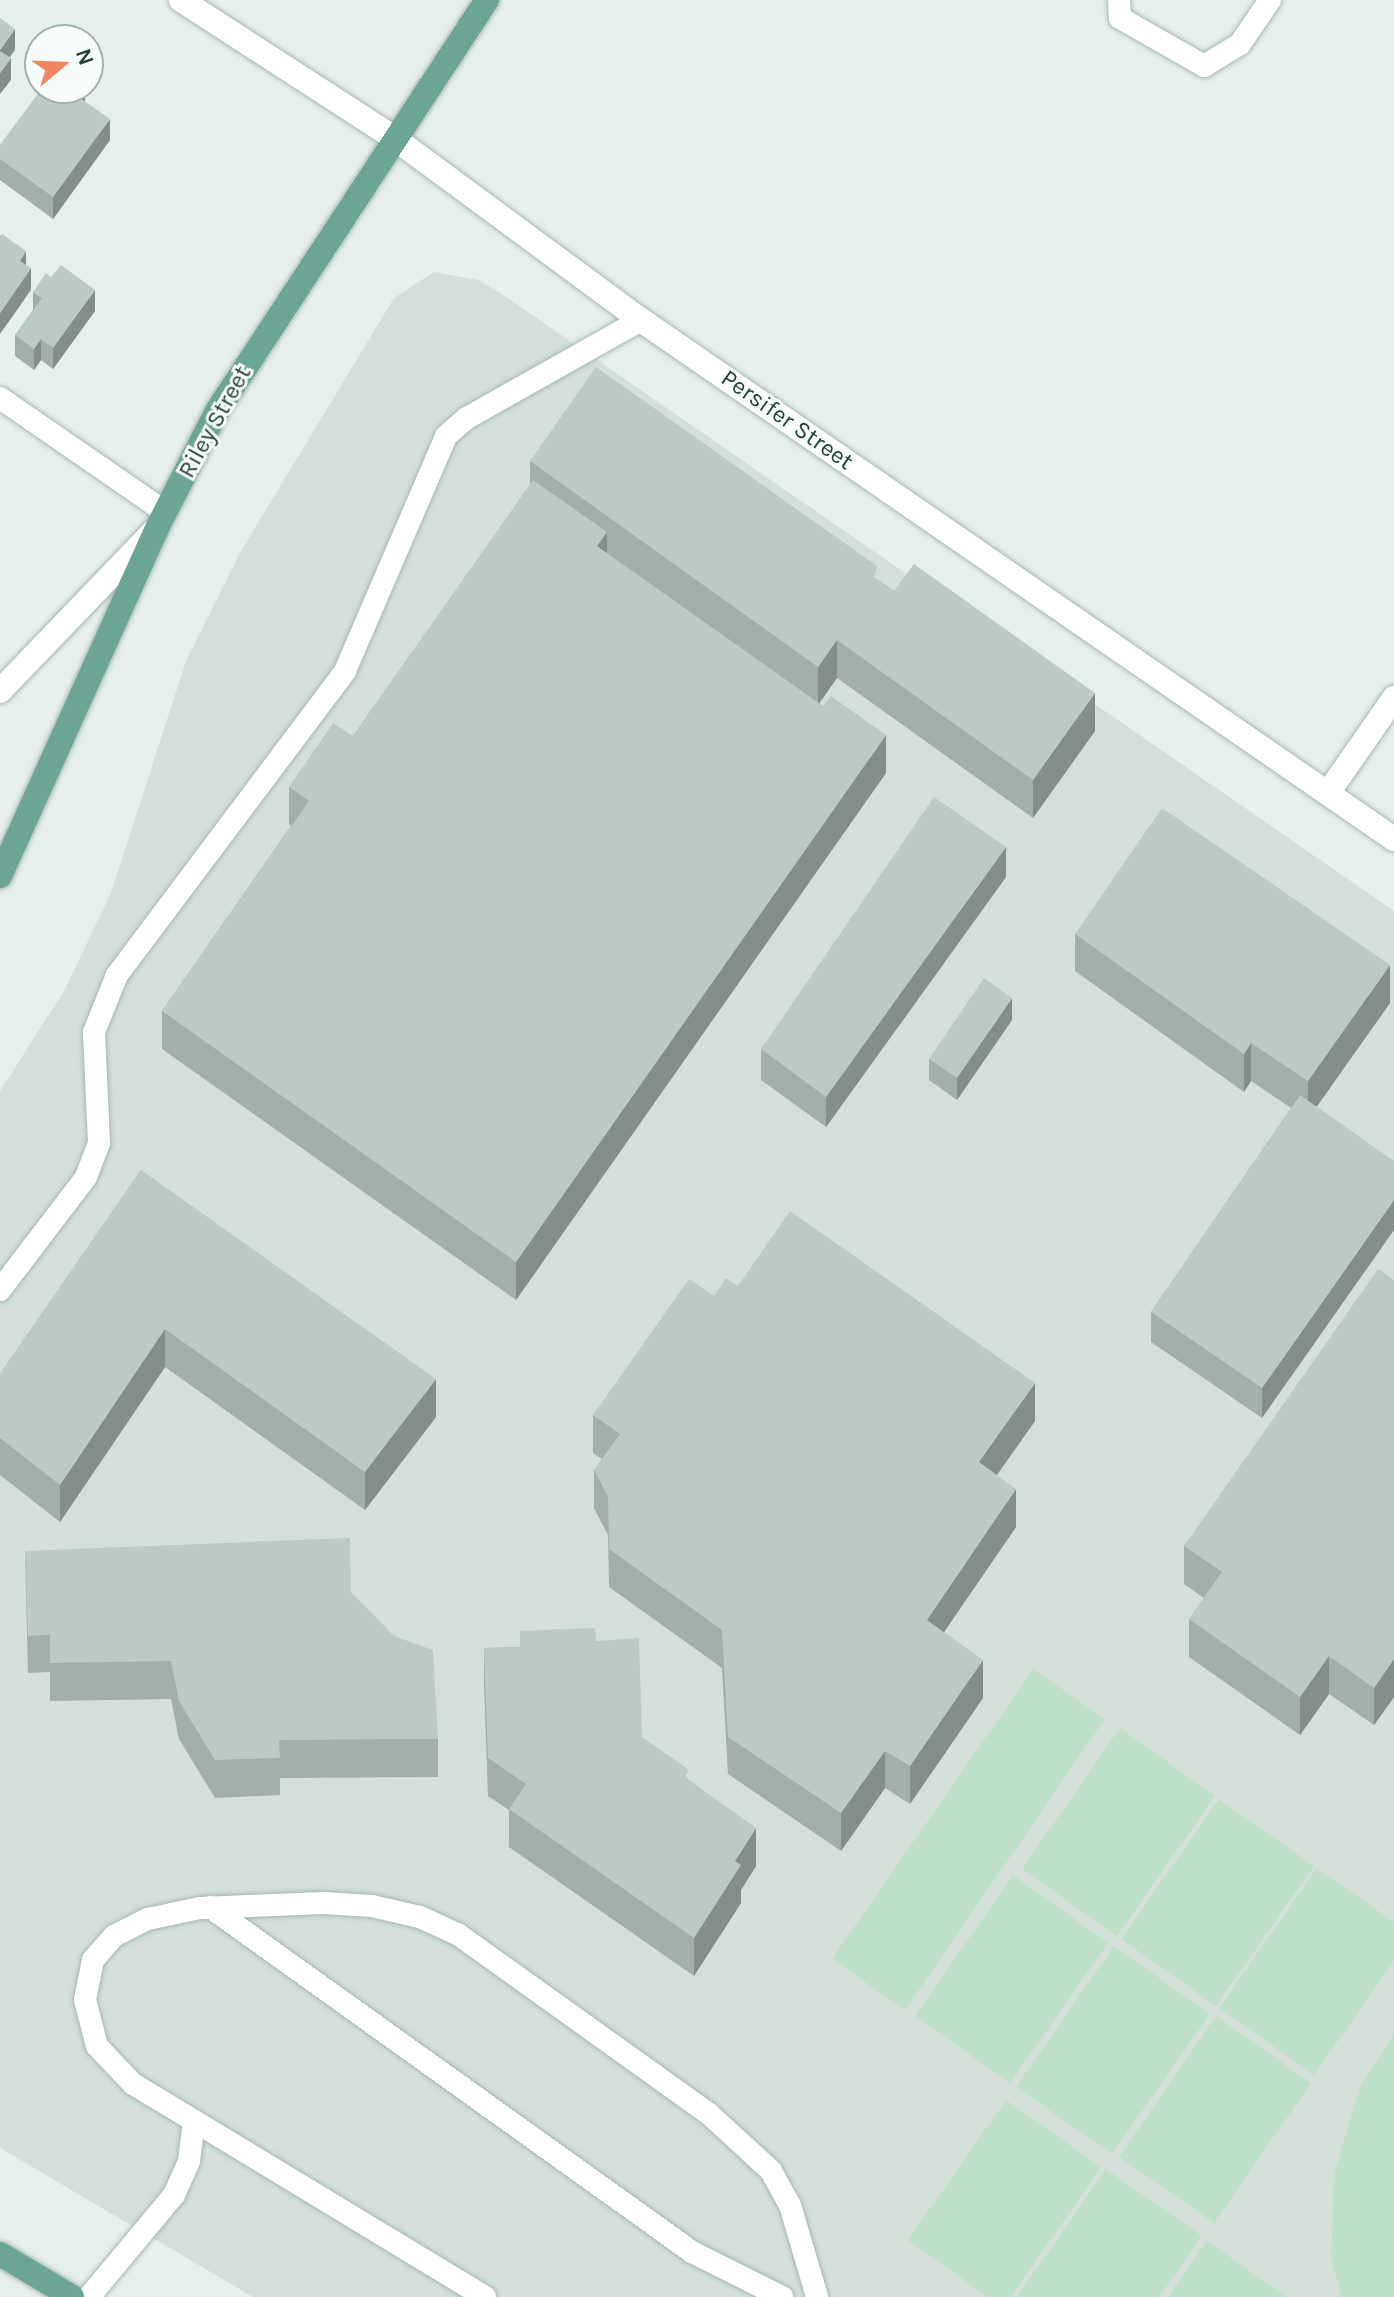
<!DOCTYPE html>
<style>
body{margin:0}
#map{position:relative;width:1394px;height:2297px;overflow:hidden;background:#e6efeb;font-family:Karla,sans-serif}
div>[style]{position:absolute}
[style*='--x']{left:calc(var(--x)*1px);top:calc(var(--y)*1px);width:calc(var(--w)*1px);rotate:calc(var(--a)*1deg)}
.built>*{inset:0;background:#d4dfda}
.green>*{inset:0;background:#bfe0c8}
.roads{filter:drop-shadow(0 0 2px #a8b8b2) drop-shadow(0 0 2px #a8b8b2)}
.service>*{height:22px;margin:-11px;padding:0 11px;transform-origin:11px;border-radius:11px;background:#fff}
.minor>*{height:24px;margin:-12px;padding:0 12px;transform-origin:12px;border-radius:12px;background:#fff}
.tertiary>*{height:24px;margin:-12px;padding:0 12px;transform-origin:12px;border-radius:12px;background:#fff}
.primary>*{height:24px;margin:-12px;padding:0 12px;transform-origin:12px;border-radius:12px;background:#6aa596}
.wall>*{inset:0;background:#a1aea9}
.shaded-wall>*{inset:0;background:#838d89}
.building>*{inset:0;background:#bbcac4}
span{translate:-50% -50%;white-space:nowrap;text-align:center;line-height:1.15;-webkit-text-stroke:6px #f7fbf9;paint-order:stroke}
.street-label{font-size:24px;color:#24423a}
.north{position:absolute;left:24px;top:24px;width:80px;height:80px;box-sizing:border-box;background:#f7fbf9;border:2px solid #a3b1ad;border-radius:50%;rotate:71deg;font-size:22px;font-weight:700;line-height:32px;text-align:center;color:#24423a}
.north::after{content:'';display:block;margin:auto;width:28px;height:36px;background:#f4845f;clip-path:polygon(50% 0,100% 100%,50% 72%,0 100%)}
</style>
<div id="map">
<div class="built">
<div style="clip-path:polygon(434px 272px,478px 280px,499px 292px,1394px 911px,1394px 2297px,253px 2297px,0 2148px,0 1091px,64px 991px,111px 893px,186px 661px,241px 551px,394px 298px)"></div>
</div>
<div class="green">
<div style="clip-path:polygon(1033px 1669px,1105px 1719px,905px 2010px,832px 1959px)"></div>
<div style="clip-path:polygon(1120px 1728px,1215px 1796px,1117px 1936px,1022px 1869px)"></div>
<div style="clip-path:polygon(1219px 1799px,1314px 1866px,1216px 2006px,1121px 1939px)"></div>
<div style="clip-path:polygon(1317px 1868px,1394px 1922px,1394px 1961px,1314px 2075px,1219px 2008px)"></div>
<div style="clip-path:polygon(1013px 1875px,1108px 1943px,1010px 2083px,915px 2016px)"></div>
<div style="clip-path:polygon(1114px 1946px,1210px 2014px,1112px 2154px,1016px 2087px)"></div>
<div style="clip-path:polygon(1216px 2016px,1311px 2083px,1214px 2223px,1119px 2157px)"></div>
<div style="clip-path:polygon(1394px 2034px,1394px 2297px,1341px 2297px,1331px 2256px,1335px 2171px,1360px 2087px)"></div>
<div style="clip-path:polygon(1006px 2100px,1101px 2167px,1011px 2297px,988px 2297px,908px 2240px)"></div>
<div style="clip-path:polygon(1106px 2169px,1202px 2236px,1159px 2297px,1017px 2297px)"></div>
<div style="clip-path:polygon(1207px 2241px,1287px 2297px,1168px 2297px)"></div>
</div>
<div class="roads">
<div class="service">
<div style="--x:1119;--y:0;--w:18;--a:87"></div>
<div style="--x:1120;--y:18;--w:97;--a:29.7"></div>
<div style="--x:1204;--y:66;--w:42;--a:-31.4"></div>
<div style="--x:1240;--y:44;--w:53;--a:-55.7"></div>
<div style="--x:0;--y:398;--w:201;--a:34.6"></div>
<div style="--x:0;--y:1290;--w:142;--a:-52.7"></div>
<div style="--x:86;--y:1177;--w:36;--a:-69"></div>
<div style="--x:99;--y:1143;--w:111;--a:-92.6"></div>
<div style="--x:94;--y:1032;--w:61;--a:-68"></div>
<div style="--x:117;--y:975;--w:380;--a:-53.1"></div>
<div style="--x:345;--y:671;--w:256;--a:-66.7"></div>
<div style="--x:446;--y:436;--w:28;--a:-41"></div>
<div style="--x:467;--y:418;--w:200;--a:-29.4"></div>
<div style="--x:210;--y:1907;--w:593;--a:35.59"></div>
<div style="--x:692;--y:2252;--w:101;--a:26.6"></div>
<div style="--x:89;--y:2297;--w:133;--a:-50.2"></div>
<div style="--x:174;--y:2195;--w:37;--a:-66"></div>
<div style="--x:189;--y:2161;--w:40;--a:-82.9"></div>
<div style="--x:485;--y:2297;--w:411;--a:-148.8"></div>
<div style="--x:133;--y:2084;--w:52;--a:-133.5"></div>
<div style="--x:97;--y:2046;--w:48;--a:-104.6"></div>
<div style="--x:85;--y:2000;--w:41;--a:-78.7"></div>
<div style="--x:93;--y:1960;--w:32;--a:-49"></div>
<div style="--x:114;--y:1936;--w:38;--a:-27"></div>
<div style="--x:148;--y:1919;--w:53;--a:-11.9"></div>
<div style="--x:200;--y:1908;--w:123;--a:-2.3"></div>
<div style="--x:323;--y:1903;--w:49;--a:3.5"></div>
<div style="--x:372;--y:1906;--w:49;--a:12.9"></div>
<div style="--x:420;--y:1917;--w:43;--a:24.8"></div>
<div style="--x:459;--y:1935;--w:306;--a:35.6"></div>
<div style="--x:708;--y:2113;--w:86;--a:42.6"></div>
<div style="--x:771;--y:2171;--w:39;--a:61"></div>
<div style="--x:790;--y:2205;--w:96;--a:73.6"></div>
</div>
<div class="minor">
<div style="--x:181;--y:0;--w:254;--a:32.9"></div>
<div style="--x:394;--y:138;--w:307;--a:36.4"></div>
<div style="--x:641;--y:320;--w:915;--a:34.58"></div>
<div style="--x:1328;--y:793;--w:116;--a:-55.2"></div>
</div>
<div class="tertiary">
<div style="--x:0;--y:691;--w:222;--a:-46.1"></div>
</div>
<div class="primary">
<div style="--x:0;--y:876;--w:384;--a:-65.7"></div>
<div style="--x:158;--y:526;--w:129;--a:-62.8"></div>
<div style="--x:217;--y:411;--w:492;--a:-56.7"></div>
<div style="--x:0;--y:2254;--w:84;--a:30.8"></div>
</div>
</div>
<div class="wall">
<div style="clip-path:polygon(85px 102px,110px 140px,53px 219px,0 180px,0 145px)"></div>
<div style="clip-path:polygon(33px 292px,95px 311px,53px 369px,41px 360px,34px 370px,15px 356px,15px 335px,33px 310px)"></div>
<div style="clip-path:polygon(530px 461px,877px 579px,1095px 731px,1033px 818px,837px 678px,819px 703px,886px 773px,516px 1300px,162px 1049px,162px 1011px,291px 826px,289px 824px,289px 787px,353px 736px,530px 485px)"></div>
<div style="clip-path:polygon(1006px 877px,826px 1127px,761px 1080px,761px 1049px)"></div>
<div style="clip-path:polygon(1075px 934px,1390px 1003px,1317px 1106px,1262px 1418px,1151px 1342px,1151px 1312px,1291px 1108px,1251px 1081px,1244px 1092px,1075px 971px)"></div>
<div style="clip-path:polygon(1012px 1020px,957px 1100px,929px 1080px,929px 1059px)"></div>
<div style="clip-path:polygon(141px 1170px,436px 1417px,365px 1510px,165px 1367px,60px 1522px,0 1475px,0 1374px)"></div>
<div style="clip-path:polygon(1394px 1280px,1394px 1697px,1374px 1725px,1329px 1694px,1300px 1735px,1189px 1657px,1189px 1619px,1204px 1598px,1184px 1584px,1184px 1546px)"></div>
<div style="clip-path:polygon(738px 1286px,1035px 1421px,997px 1475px,1016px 1527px,944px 1632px,983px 1698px,910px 1804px,885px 1788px,841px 1851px,728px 1774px,722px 1668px,609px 1587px,608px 1535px,594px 1508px,594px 1470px,602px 1459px,593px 1453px,593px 1415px,714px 1296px)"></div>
<div style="clip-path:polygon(25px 1551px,351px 1592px,438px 1739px,438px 1777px,280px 1778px,280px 1795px,215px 1798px,179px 1739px,171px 1699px,50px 1701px,50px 1672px,28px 1673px)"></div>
<div style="clip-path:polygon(596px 1641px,642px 1737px,689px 1780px,756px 1866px,741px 1890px,741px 1903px,694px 1976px,509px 1847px,509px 1810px,488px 1796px,484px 1685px,484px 1648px,520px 1647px)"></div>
</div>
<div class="shaded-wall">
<div style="clip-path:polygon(15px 29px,15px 50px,0 71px,0 50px)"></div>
<div style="clip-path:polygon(11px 58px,11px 80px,0 94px,0 73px)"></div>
<div style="clip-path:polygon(85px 90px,85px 111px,80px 98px)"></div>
<div style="clip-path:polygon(110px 119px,110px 140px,53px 219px,53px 197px)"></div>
<div style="clip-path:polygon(26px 251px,26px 272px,20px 261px)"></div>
<div style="clip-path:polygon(31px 268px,31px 290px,0 334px,0 313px)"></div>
<div style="clip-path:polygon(95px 290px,95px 311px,53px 369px,53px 348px)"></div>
<div style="clip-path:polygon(41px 339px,41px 360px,34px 370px,34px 349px)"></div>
<div style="clip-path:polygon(607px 532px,607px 570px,597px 546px)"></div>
<div style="clip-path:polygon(837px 640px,837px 678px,818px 705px,818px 667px)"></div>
<div style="clip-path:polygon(1095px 693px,1095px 731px,1033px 818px,1033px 780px)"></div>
<div style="clip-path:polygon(886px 735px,886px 773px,516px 1300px,516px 1262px)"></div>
<div style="clip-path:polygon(1006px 847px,1006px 877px,826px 1127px,826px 1097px)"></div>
<div style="clip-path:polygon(1390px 965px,1390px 1003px,1308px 1119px,1308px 1081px)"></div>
<div style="clip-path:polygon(1012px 998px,1012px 1020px,957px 1100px,957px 1078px)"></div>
<div style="clip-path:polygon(1251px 1043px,1251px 1081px,1244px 1092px,1244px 1054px)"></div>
<div style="clip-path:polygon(1394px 1200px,1394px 1230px,1262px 1418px,1262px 1388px)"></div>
<div style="clip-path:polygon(165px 1329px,165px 1367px,60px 1522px,60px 1485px)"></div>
<div style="clip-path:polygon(436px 1379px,436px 1417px,365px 1510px,365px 1472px)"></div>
<div style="clip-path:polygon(1035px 1383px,1035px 1421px,979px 1500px,979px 1462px)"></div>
<div style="clip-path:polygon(1016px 1489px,1016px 1527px,927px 1657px,927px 1620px)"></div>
<div style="clip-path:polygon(1329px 1656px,1329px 1694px,1300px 1735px,1300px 1697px)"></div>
<div style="clip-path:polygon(1394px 1659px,1394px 1697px,1374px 1725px,1374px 1688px)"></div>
<div style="clip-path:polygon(983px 1660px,983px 1698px,910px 1804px,910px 1766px)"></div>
<div style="clip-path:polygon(885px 1751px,885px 1788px,841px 1851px,841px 1813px)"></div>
<div style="clip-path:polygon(756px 1828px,756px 1866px,741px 1890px,741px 1903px,694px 1976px,694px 1938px,735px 1861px)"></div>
</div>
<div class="building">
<div style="clip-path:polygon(0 18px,15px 29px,0 50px)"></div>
<div style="clip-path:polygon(0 51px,11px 58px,0 73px)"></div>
<div style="clip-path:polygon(42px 88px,61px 88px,64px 90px,65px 88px,83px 88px,85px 90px,80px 98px,110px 119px,53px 197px,0 159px,0 145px)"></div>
<div style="clip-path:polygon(2px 234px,26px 251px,20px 261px,31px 268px,0 313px,0 236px)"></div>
<div style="clip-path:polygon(61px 265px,95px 290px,53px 348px,41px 339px,34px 349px,15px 335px,42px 298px,33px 292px,46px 273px,51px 277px)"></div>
<div style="clip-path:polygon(596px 367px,877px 566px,874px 577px,894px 591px,914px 564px,1095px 693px,1033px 780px,837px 640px,818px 667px,530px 461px)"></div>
<div style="clip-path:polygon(533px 480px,607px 532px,597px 546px,823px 706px,831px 696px,886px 735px,516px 1262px,162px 1011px,309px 801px,289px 787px,333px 723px,353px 736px)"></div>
<div style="clip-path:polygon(934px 797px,1006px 847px,826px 1097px,761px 1049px)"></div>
<div style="clip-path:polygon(1162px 808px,1390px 965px,1308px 1081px,1251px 1043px,1244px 1054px,1075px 934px)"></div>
<div style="clip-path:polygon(984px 978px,1012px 998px,957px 1078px,929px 1059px)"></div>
<div style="clip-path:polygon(1300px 1095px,1394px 1161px,1394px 1200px,1262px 1388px,1151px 1312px)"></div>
<div style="clip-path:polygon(141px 1170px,436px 1379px,365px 1472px,165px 1329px,60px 1485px,0 1438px,0 1374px)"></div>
<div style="clip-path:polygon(790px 1211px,1035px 1383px,979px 1462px,1016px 1489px,927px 1620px,983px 1660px,910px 1766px,885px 1751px,841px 1813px,728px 1737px,722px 1630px,609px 1549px,608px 1497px,594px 1470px,620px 1434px,593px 1415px,689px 1279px,714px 1296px,726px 1278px,738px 1286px)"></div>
<div style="clip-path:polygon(1378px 1269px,1394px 1280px,1394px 1659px,1374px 1688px,1329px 1656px,1300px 1697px,1189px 1619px,1222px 1572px,1184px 1546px)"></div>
<div style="clip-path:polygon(350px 1538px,351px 1592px,394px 1636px,433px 1650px,438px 1739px,279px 1740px,280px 1758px,215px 1760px,179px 1701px,171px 1661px,50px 1663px,50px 1635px,28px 1636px,25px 1551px)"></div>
<div style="clip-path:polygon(595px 1628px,596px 1641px,639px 1638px,642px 1737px,689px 1770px,685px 1777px,756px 1828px,735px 1861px,741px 1865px,694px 1938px,509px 1809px,526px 1784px,488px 1758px,484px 1648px,520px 1647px,520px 1631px)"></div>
</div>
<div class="street-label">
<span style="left:787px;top:420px;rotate:35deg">Persifer Street</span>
<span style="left:215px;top:422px;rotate:-61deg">Riley Street</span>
</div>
<div class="north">N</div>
</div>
